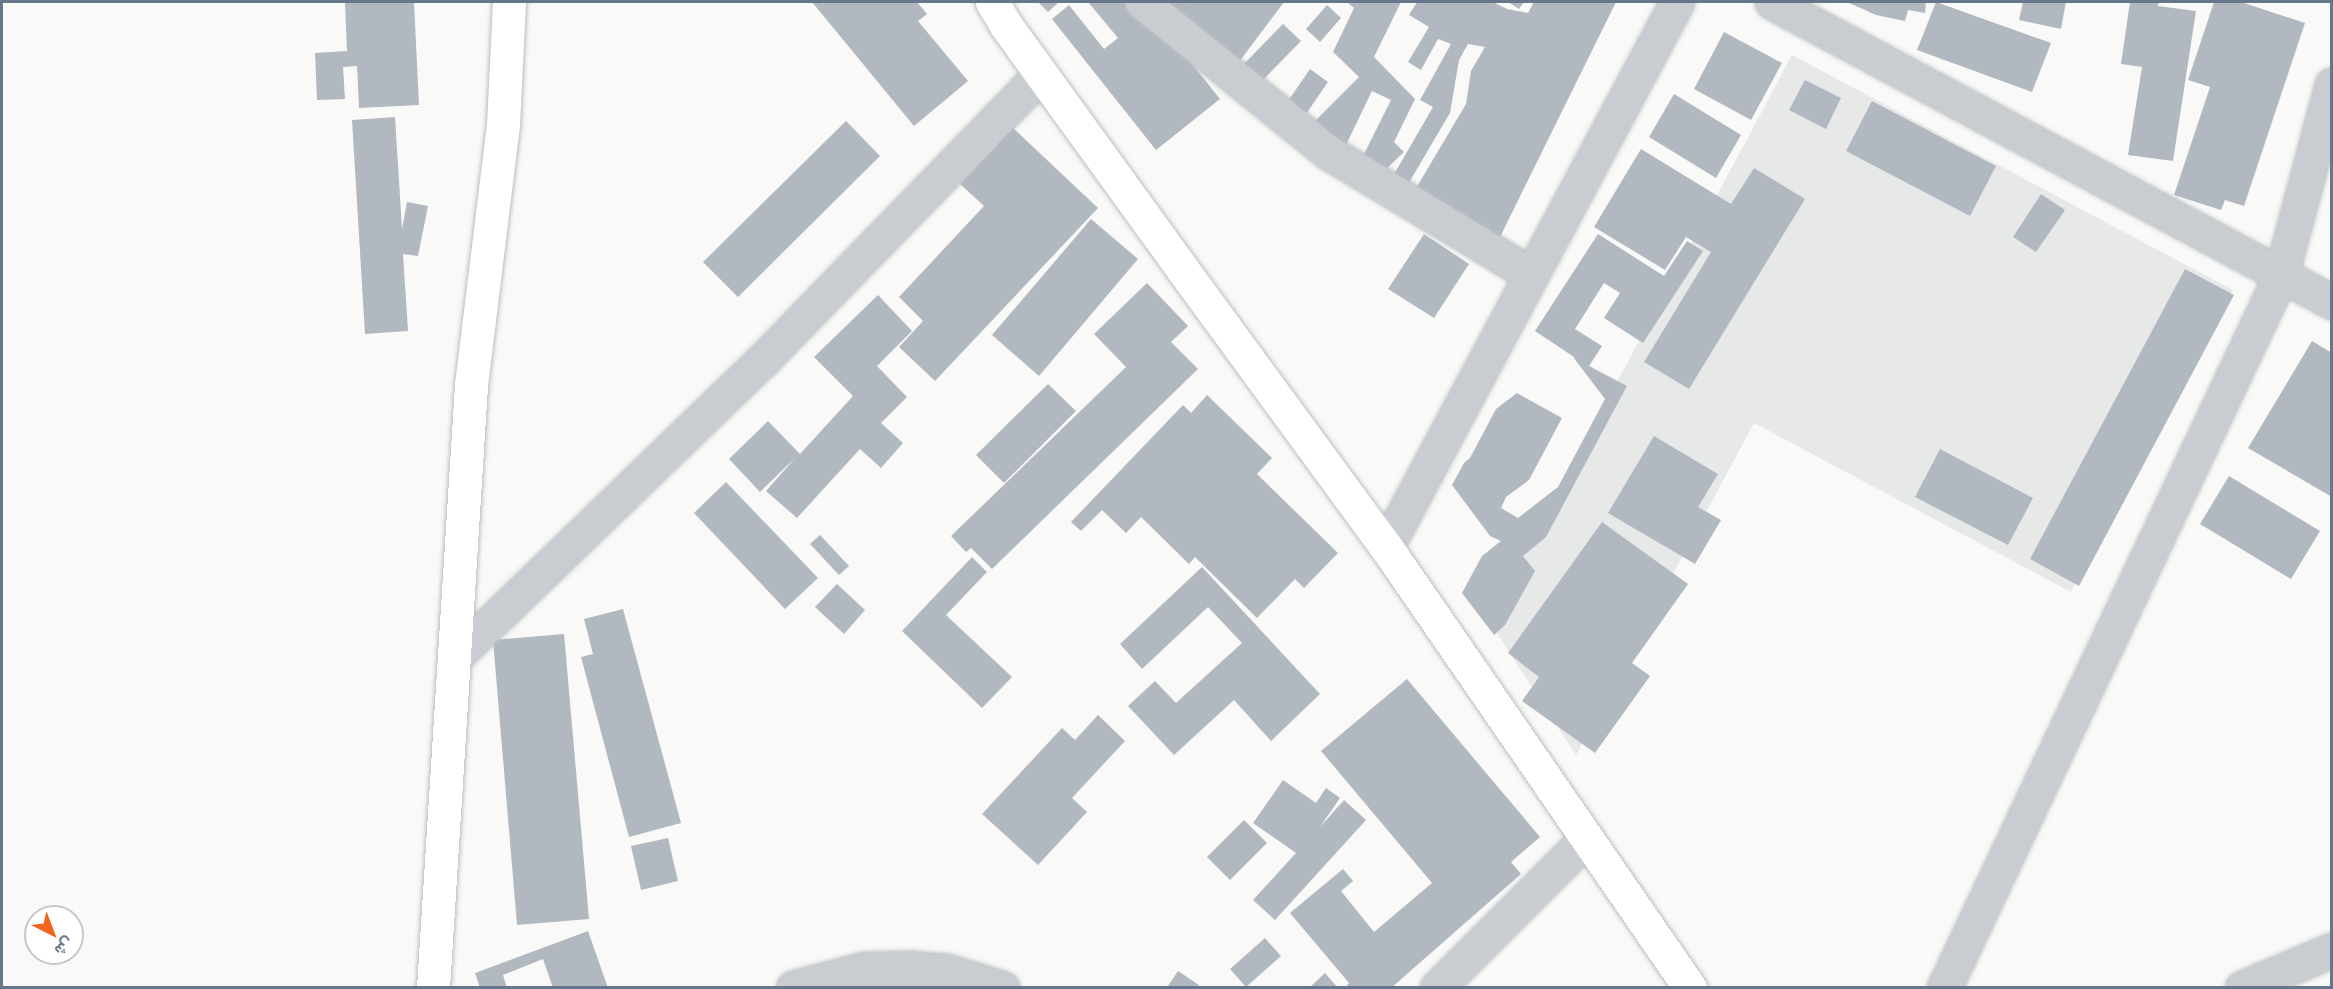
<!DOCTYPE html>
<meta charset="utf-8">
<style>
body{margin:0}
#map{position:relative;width:2333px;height:989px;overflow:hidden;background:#f9faf7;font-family:"Open Sans",Vazirmatn,sans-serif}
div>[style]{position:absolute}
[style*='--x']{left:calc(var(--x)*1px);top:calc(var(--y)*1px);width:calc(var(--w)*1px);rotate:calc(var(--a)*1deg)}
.built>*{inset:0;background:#e7e9e8}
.building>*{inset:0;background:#b1b8c0}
.roads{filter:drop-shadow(0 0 2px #babec2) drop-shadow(0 0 2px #babec2)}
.minor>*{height:33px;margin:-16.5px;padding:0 16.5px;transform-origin:16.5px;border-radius:16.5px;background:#c9cdd1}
.major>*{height:33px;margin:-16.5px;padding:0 16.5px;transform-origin:16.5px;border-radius:16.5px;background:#fff}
span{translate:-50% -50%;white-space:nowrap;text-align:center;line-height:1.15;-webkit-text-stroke:6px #fff;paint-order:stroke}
.frame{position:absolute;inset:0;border:3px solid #66778b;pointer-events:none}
.north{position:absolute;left:24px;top:905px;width:60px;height:60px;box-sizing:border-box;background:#fff;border:2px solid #c2c9d1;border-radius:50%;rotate:138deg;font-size:16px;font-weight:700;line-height:24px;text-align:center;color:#66778b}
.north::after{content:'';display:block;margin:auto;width:21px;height:27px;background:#f2651f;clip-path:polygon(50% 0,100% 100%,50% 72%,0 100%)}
</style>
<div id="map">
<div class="built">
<div style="clip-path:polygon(1792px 55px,2233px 290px,2071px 592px,1754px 423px,1576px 755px,1489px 621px)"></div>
</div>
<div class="building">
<div style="clip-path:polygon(345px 2px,414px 2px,419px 105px,359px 108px,357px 66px,343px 67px,345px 99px,317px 100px,315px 53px,347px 51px)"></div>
<div style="clip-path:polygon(812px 2px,917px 2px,927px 14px,918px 21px,968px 81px,914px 126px)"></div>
<div style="clip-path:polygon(1038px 2px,1059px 2px,1048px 12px)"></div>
<div style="clip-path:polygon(1088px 2px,1143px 2px,1220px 99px,1156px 150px,1052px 19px,1069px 5px,1104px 49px,1118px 38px)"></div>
<div style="clip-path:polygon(1171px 2px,1284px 2px,1239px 62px,1166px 9px)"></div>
<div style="clip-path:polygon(1347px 2px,1401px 2px,1374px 57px,1415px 99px,1394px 142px,1404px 152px,1381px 174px,1363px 156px,1391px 100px,1372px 91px,1346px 145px,1314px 122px,1359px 77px,1333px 52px,1354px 8px)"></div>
<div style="clip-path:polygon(1417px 2px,1493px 2px,1507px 9px,1528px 13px,1534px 2px,1616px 2px,1499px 239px,1412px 195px,1466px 104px,1471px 71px,1485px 47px,1468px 44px,1459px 60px,1450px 113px,1404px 191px,1389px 183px,1433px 107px,1420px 100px,1451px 44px,1438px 39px,1421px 70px,1408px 62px,1429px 27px,1409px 15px)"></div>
<div style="clip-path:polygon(1508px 2px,1524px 2px,1519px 9px)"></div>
<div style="clip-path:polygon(1847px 2px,1926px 2px,1925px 13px,1908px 10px,1905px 21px,1876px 15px)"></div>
<div style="clip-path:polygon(1936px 2px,2051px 43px,2032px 92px,1917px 50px)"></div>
<div style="clip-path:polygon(2023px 2px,2066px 2px,2061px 29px,2019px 20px)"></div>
<div style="clip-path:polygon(2130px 2px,2159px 2px,2158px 6px,2196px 11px,2173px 161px,2128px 155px,2142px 67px,2121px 64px)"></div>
<div style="clip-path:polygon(2214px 2px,2241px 2px,2305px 23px,2244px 206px,2225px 200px,2221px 210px,2174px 195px,2210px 87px,2188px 80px)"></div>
<div style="clip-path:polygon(1327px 5px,1341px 18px,1320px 42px,1306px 29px)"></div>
<div style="clip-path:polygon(1283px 24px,1301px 41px,1260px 83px,1242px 66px)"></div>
<div style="clip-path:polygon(1724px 32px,1782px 63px,1751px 120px,1694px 89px)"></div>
<div style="clip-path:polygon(1310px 69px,1328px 82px,1306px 114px,1288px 101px)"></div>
<div style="clip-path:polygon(1805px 80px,1841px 98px,1826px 129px,1789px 110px)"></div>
<div style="clip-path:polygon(1674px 94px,1741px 135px,1716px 178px,1649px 137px)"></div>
<div style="clip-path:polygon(1872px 101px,1996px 166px,1970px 216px,1846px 151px)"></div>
<div style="clip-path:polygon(395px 117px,402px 229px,407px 202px,428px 206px,418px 256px,403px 254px,408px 331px,365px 334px,352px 120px)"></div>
<div style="clip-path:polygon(846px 121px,880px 156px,738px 297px,703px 262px)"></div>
<div style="clip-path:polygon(1013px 128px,1098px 208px,935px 381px,899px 347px,923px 321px,899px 297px,984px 206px,960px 184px)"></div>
<div style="clip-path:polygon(1641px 149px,1731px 204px,1754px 168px,1805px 199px,1689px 389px,1644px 362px,1711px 252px,1686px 237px,1665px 270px,1594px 227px)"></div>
<div style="clip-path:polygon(2041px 194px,2065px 210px,2036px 252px,2013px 237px)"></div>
<div style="clip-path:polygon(1091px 219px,1138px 259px,1039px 376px,992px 335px)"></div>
<div style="clip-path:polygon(1424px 234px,1469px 264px,1434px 318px,1388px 289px)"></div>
<div style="clip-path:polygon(1598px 234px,1664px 276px,1687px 241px,1703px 251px,1643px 343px,1604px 318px,1620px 293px,1604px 283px,1575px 329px,1602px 346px,1589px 366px,1627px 386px,1546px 537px,1523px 556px,1535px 571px,1505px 625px,1494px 635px,1462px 593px,1482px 556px,1501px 541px,1490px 536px,1452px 485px,1464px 463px,1470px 458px,1496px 409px,1517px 393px,1562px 418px,1529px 480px,1506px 497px,1501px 508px,1518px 518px,1558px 487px,1605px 399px,1573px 357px,1577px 359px,1535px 331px)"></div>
<div style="clip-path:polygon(2185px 269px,2234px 295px,2079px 586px,2030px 559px)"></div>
<div style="clip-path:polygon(1147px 283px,1188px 326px,1171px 342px,1198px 369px,992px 569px,971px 548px,966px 552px,951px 536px,1126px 367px,1094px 334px)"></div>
<div style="clip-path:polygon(878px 295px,912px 331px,877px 366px,907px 397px,881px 423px,903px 443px,881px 468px,860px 449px,797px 518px,766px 491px,795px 458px,760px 492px,729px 459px,768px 421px,800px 454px,853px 396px,814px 357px)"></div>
<div style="clip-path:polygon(2312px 341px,2332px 353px,2332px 497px,2248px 448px)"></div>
<div style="clip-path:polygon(1048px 384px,1076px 411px,1004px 483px,976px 455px)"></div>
<div style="clip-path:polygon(1207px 395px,1272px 458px,1257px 474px,1338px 553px,1304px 588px,1295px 579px,1257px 618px,1195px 557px,1189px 564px,1141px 517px,1126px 533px,1102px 510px,1081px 531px,1071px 522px,1183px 405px,1191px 413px)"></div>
<div style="clip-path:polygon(1654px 436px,1718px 474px,1698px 507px,1721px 520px,1695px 564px,1608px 513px)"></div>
<div style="clip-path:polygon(1940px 449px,2033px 498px,2008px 545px,1915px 497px)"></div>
<div style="clip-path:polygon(2229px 476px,2320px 531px,2291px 579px,2200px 524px)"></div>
<div style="clip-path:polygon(726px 482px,818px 578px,785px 609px,694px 513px)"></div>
<div style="clip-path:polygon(1602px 522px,1688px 584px,1632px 663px,1650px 676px,1595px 753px,1522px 701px,1539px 677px,1508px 653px)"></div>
<div style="clip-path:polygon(820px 535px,849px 566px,839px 575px,810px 544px)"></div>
<div style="clip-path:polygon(972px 557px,987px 572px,946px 615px,1012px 677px,982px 708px,902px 631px)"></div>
<div style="clip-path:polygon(1202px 567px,1320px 694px,1271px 741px,1234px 700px,1174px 755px,1128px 706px,1155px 681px,1176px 703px,1242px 643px,1208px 607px,1142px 669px,1120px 644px)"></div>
<div style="clip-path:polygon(837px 584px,865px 610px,844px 634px,815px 607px)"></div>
<div style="clip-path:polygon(623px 609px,681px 823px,629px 837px,581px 657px,593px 654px,584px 619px)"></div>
<div style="clip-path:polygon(564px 634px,589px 919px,517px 925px,493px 640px)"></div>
<div style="clip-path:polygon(1407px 679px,1540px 837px,1511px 862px,1521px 874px,1391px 988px,1349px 988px,1347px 985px,1349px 983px,1290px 913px,1343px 869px,1353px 881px,1341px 891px,1374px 932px,1432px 883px,1321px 751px)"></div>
<div style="clip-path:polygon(1098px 715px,1125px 741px,1072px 798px,1087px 812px,1038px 865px,982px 814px,1062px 728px,1075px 740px)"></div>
<div style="clip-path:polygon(1283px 780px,1316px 803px,1326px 788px,1340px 798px,1320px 827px,1344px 800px,1366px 820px,1275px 920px,1253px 900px,1296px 853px,1253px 823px)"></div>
<div style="clip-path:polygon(1244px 820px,1267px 843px,1230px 880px,1207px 857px)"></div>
<div style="clip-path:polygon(668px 838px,678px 881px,641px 890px,631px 846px)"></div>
<div style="clip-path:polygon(588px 931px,608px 988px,553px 988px,543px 959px,503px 975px,507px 988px,480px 988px,475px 973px)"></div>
<div style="clip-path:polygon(1265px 938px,1281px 956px,1246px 987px,1230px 969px)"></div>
<div style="clip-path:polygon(1178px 971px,1199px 985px,1197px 988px,1168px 986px)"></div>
<div style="clip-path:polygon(1325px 973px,1338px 988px,1309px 988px)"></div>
</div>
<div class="roads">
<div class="minor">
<div style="--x:1142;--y:2;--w:239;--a:38.9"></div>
<div style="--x:1328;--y:152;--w:236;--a:31.1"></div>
<div style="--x:1772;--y:2;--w:635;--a:28.18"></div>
<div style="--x:1386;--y:547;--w:618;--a:-61.9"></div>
<div style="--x:454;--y:658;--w:429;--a:-44"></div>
<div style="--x:763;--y:360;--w:399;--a:-45.8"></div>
<div style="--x:793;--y:988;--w:73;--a:-15"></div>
<div style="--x:864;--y:969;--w:45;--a:-1.3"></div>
<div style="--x:909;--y:968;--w:38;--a:5"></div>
<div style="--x:947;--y:971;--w:58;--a:17.2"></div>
<div style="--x:1437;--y:988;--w:212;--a:-45"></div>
<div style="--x:1944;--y:988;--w:789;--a:-64.7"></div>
<div style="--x:2281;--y:275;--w:197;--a:-75"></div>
<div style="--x:2242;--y:988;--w:98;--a:-22.9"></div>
</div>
<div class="major">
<div style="--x:992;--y:2;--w:26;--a:59"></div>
<div style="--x:1005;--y:24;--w:304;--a:54.1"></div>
<div style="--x:1183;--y:270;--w:343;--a:53.8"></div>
<div style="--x:1386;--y:547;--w:536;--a:55.42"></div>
<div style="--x:433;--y:988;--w:604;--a:-86.39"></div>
<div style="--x:471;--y:385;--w:262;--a:-83"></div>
<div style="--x:503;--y:125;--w:123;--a:-87.2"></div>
</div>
</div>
<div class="frame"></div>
<div class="north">ش</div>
</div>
